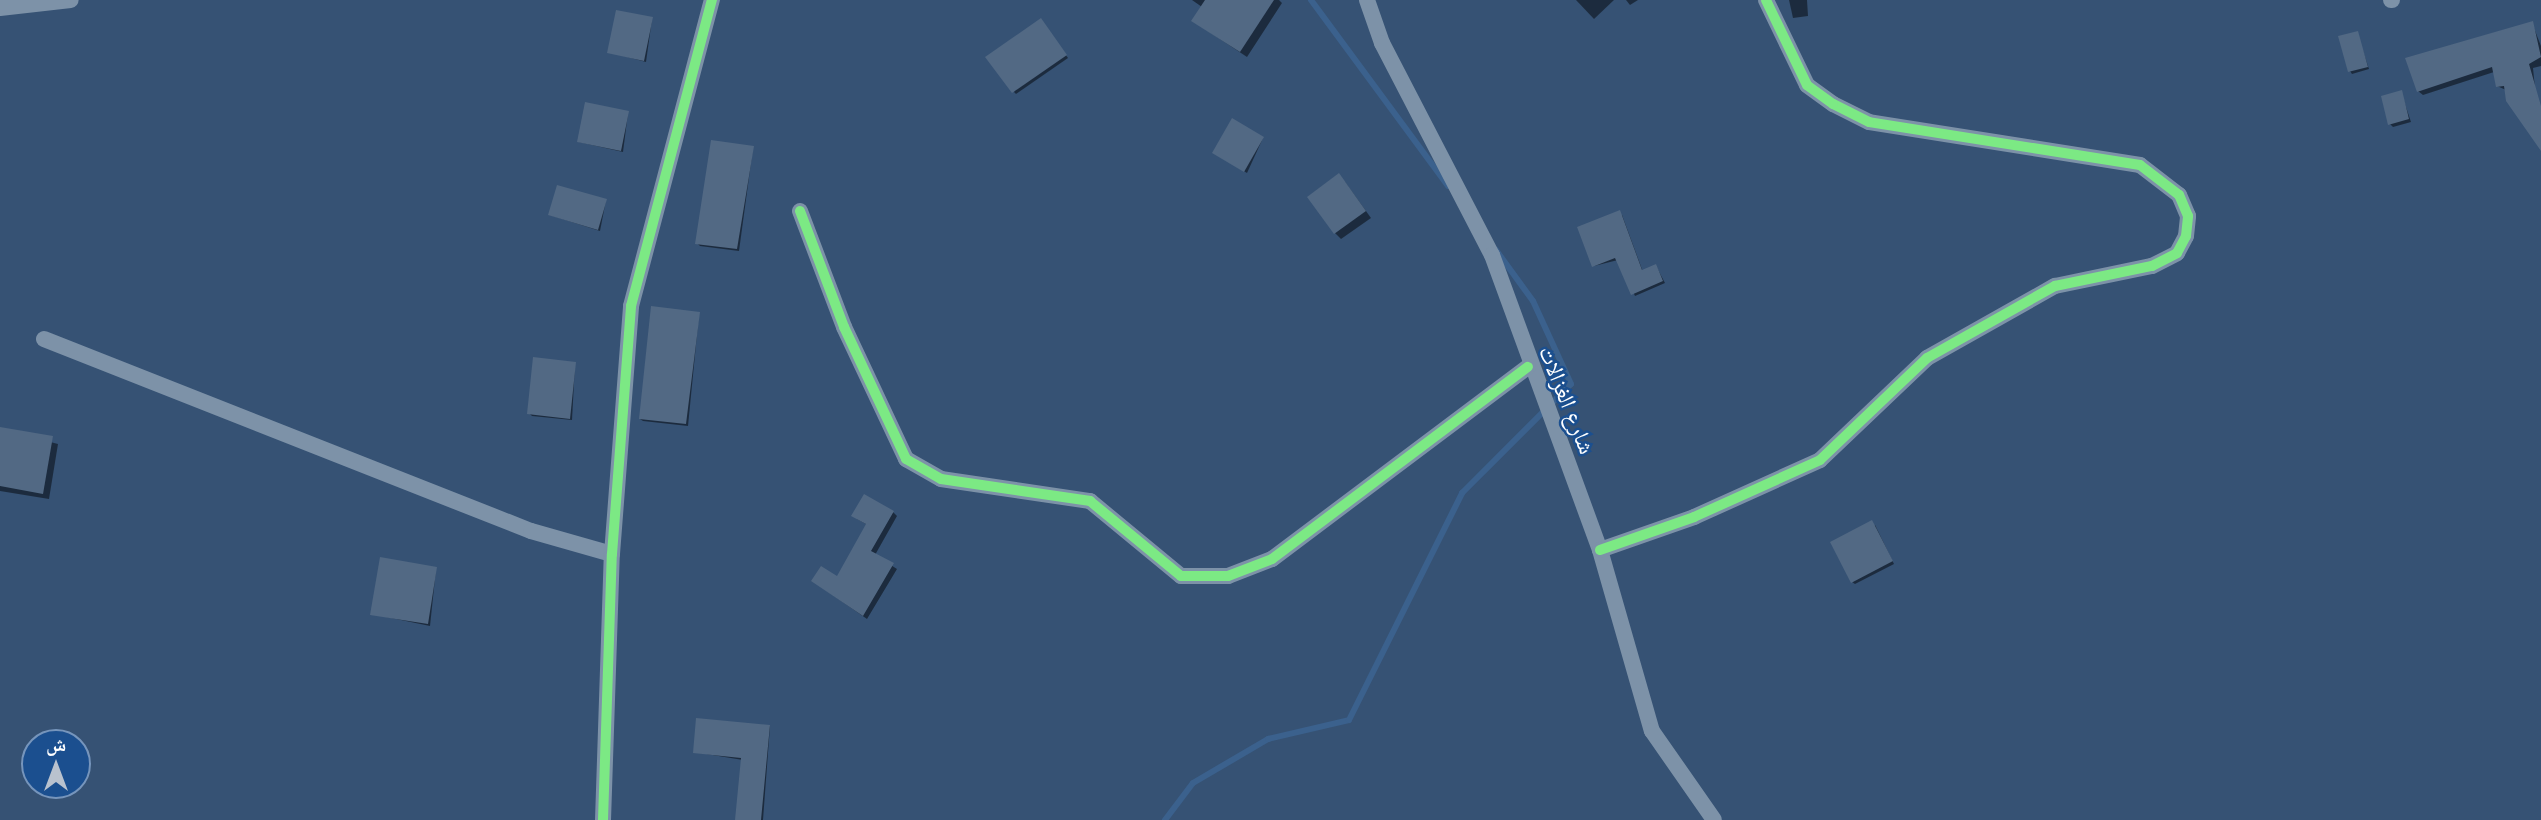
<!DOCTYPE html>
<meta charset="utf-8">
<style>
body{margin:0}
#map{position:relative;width:2541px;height:820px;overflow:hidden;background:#365274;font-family:"DM Sans","Noto Naskh Arabic",sans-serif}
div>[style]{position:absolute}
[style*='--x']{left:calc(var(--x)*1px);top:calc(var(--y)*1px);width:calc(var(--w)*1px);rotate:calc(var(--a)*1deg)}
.shadow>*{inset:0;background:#0007}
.stream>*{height:6px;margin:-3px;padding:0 3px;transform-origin:3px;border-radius:3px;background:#3b618d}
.building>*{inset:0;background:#526984}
.street>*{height:16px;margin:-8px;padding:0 8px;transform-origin:8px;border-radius:8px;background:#7d92a8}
.cycleway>*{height:10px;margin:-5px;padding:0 5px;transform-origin:5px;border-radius:5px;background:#7ce984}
span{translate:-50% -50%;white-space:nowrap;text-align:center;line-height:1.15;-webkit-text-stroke:5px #1b4f8f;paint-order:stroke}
.street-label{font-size:23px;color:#fff}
.north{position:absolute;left:21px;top:729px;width:70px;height:70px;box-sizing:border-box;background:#1b4f8f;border:2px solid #7695bc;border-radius:50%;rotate:0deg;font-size:19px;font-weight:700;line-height:28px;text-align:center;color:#fff}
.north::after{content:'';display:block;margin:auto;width:24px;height:32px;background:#b9c2ce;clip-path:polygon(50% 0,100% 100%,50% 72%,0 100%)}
</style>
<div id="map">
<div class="shadow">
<div style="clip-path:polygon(1192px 0,1279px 0,1282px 3px,1247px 57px,1193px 21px,1202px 7px)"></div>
<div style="clip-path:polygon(1576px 0,1614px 0,1594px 19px)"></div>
<div style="clip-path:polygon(1626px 0,1638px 0,1630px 5px)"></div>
<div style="clip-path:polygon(1789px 0,1807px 0,1808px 16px,1793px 18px)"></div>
<div style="clip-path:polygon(652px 19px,646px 62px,609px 52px)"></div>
<div style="clip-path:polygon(1043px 23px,1068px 58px,1016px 94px,1014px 92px)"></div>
<div style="clip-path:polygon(2532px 23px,2541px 46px,2541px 66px,2533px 68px,2541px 148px,2506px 90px,2497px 86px,2494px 72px,2423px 95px,2418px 91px)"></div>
<div style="clip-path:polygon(2357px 33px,2369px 69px,2352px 74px,2350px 71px)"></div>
<div style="clip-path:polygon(2401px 92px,2411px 122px,2393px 127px,2390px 124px)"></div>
<div style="clip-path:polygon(628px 113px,623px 152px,579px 142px)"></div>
<div style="clip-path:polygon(1263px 138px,1247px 173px,1217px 155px)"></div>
<div style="clip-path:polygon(753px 148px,739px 251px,700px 246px,697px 243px)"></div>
<div style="clip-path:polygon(1345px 182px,1371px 218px,1341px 239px,1335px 233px)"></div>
<div style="clip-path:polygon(606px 200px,600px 231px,550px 215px)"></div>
<div style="clip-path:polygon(1622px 215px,1643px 272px,1656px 266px,1665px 283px,1635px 296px,1618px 260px,1594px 266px)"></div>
<div style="clip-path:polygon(699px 314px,688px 426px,643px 421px,640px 419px)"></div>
<div style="clip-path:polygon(575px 364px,572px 420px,532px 416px,529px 413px)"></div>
<div style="clip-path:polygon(0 429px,58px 444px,49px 499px,0 491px)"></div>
<div style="clip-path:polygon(893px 512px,897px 516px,875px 555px,897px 569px,867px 619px,817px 584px,838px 579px,868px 525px,857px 519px)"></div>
<div style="clip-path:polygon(1875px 525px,1894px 564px,1855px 584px,1852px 582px)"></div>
<div style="clip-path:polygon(436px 569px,430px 626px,372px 614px)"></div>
<div style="clip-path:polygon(770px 726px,763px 820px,737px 820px,743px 760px,694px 752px)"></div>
</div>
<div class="stream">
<div style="--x:1311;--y:0;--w:231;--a:53.6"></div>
<div style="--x:1165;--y:820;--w:46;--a:-52.9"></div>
<div style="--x:1193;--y:783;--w:87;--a:-30.4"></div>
<div style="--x:1268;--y:739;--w:83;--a:-13.2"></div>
<div style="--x:1349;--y:720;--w:254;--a:-63.5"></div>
<div style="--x:1462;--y:493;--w:154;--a:-45"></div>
<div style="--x:1571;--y:384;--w:91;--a:-114.6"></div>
<div style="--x:1533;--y:301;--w:63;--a:-126"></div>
</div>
<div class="building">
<div style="clip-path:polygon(1205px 0,1274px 0,1240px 52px,1191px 21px)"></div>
<div style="clip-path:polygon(616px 10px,653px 17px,644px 61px,607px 53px)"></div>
<div style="clip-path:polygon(1041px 18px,1067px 55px,1012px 93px,985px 57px)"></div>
<div style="clip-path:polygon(2533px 21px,2541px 57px,2529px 64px,2541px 106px,2541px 151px,2506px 101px,2504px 86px,2496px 87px,2492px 67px,2417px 92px,2405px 58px)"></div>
<div style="clip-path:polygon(2358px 31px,2368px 67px,2348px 72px,2338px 36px)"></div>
<div style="clip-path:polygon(2402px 90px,2409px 119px,2388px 125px,2381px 96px)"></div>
<div style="clip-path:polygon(585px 102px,629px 111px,621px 151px,577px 142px)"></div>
<div style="clip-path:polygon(1232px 118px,1264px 137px,1244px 172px,1212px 153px)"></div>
<div style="clip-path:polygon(711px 140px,754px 146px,737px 249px,695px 244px)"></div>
<div style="clip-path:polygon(1339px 173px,1366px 211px,1334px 234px,1307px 197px)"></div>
<div style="clip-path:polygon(557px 185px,607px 199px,598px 230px,548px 215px)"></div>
<div style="clip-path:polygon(1620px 210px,1642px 270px,1656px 264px,1663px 281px,1631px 295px,1615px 258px,1592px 267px,1577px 227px)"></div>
<div style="clip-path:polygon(651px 306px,700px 312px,686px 424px,639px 419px)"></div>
<div style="clip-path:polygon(533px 357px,576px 362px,570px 419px,527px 414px)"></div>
<div style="clip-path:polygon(0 427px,53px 436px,43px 494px,0 486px)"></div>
<div style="clip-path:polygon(864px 494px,894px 511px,871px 551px,894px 563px,863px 616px,811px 581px,821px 566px,837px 576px,866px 524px,851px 516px)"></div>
<div style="clip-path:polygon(1872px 520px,1893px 561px,1851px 583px,1830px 542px)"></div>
<div style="clip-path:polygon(380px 557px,437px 567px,428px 624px,370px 615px)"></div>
<div style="clip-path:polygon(696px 718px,770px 725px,761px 820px,735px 820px,741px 758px,693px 753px)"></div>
</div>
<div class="street">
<div style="--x:1367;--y:0;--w:46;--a:70.8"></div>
<div style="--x:1382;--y:43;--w:239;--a:62.6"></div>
<div style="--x:1492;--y:255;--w:314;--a:69.9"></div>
<div style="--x:1600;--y:550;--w:188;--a:74"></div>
<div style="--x:1652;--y:731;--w:108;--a:55.1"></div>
<div style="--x:2391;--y:0;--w:1;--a:0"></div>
<div style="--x:0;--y:8;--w:71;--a:-6.4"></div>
<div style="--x:800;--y:211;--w:124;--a:69.2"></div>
<div style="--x:844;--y:327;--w:146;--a:64.8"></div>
<div style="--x:906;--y:459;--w:40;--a:29.7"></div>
<div style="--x:941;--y:479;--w:151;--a:8.4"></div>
<div style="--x:1090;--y:501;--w:118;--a:39.5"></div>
<div style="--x:1181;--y:576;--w:47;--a:0"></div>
<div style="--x:1228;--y:576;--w:47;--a:-21.1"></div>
<div style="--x:1272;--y:559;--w:320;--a:-36.9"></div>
<div style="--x:44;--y:339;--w:523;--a:21.52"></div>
<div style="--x:531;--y:531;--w:84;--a:15.9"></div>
<div style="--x:1600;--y:550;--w:100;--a:-19.3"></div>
<div style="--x:1694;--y:517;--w:138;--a:-24.3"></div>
<div style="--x:1820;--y:460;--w:148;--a:-43.6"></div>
<div style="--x:1927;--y:358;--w:147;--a:-29.4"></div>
<div style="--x:2055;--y:286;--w:99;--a:-11.7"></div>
<div style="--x:2152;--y:266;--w:28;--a:-27"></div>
<div style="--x:2177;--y:253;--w:19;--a:-62"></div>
<div style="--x:2186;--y:236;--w:20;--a:-84"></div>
<div style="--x:2188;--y:216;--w:23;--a:-113"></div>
<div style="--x:2179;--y:195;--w:49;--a:-142.4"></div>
<div style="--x:2140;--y:165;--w:274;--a:-171"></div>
<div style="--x:1869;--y:122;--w:40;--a:-153.4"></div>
<div style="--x:1833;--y:104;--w:32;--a:-144"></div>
<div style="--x:1807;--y:85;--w:94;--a:-115.8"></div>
<div style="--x:603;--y:820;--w:266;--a:-88.1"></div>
<div style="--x:612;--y:554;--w:249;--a:-85.6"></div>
<div style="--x:631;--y:306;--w:317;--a:-75.2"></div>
</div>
<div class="cycleway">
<div style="--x:800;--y:211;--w:124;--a:69.2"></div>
<div style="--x:844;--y:327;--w:146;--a:64.8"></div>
<div style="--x:906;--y:459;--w:40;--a:29.7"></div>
<div style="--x:941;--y:479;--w:151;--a:8.4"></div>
<div style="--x:1090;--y:501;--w:118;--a:39.5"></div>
<div style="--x:1181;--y:576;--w:47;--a:0"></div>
<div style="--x:1228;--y:576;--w:47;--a:-21.1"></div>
<div style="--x:1272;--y:559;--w:320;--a:-36.9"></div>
<div style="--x:1600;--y:550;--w:100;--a:-19.3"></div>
<div style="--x:1694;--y:517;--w:138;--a:-24.3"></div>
<div style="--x:1820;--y:460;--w:148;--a:-43.6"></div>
<div style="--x:1927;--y:358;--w:147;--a:-29.4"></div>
<div style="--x:2055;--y:286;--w:99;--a:-11.7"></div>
<div style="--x:2152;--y:266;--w:28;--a:-27"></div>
<div style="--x:2177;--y:253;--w:19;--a:-62"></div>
<div style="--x:2186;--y:236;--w:20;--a:-84"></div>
<div style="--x:2188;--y:216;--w:23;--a:-113"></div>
<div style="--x:2179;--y:195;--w:49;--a:-142.4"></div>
<div style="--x:2140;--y:165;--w:274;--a:-171"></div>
<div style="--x:1869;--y:122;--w:40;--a:-153.4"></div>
<div style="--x:1833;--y:104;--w:32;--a:-144"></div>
<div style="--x:1807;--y:85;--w:94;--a:-115.8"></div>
<div style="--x:603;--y:820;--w:266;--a:-88.1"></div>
<div style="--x:612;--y:554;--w:249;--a:-85.6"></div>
<div style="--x:631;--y:306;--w:317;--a:-75.2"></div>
</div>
<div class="street-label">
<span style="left:1567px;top:400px;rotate:68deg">شارع الغزالات</span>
</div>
<div class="north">ش</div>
</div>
